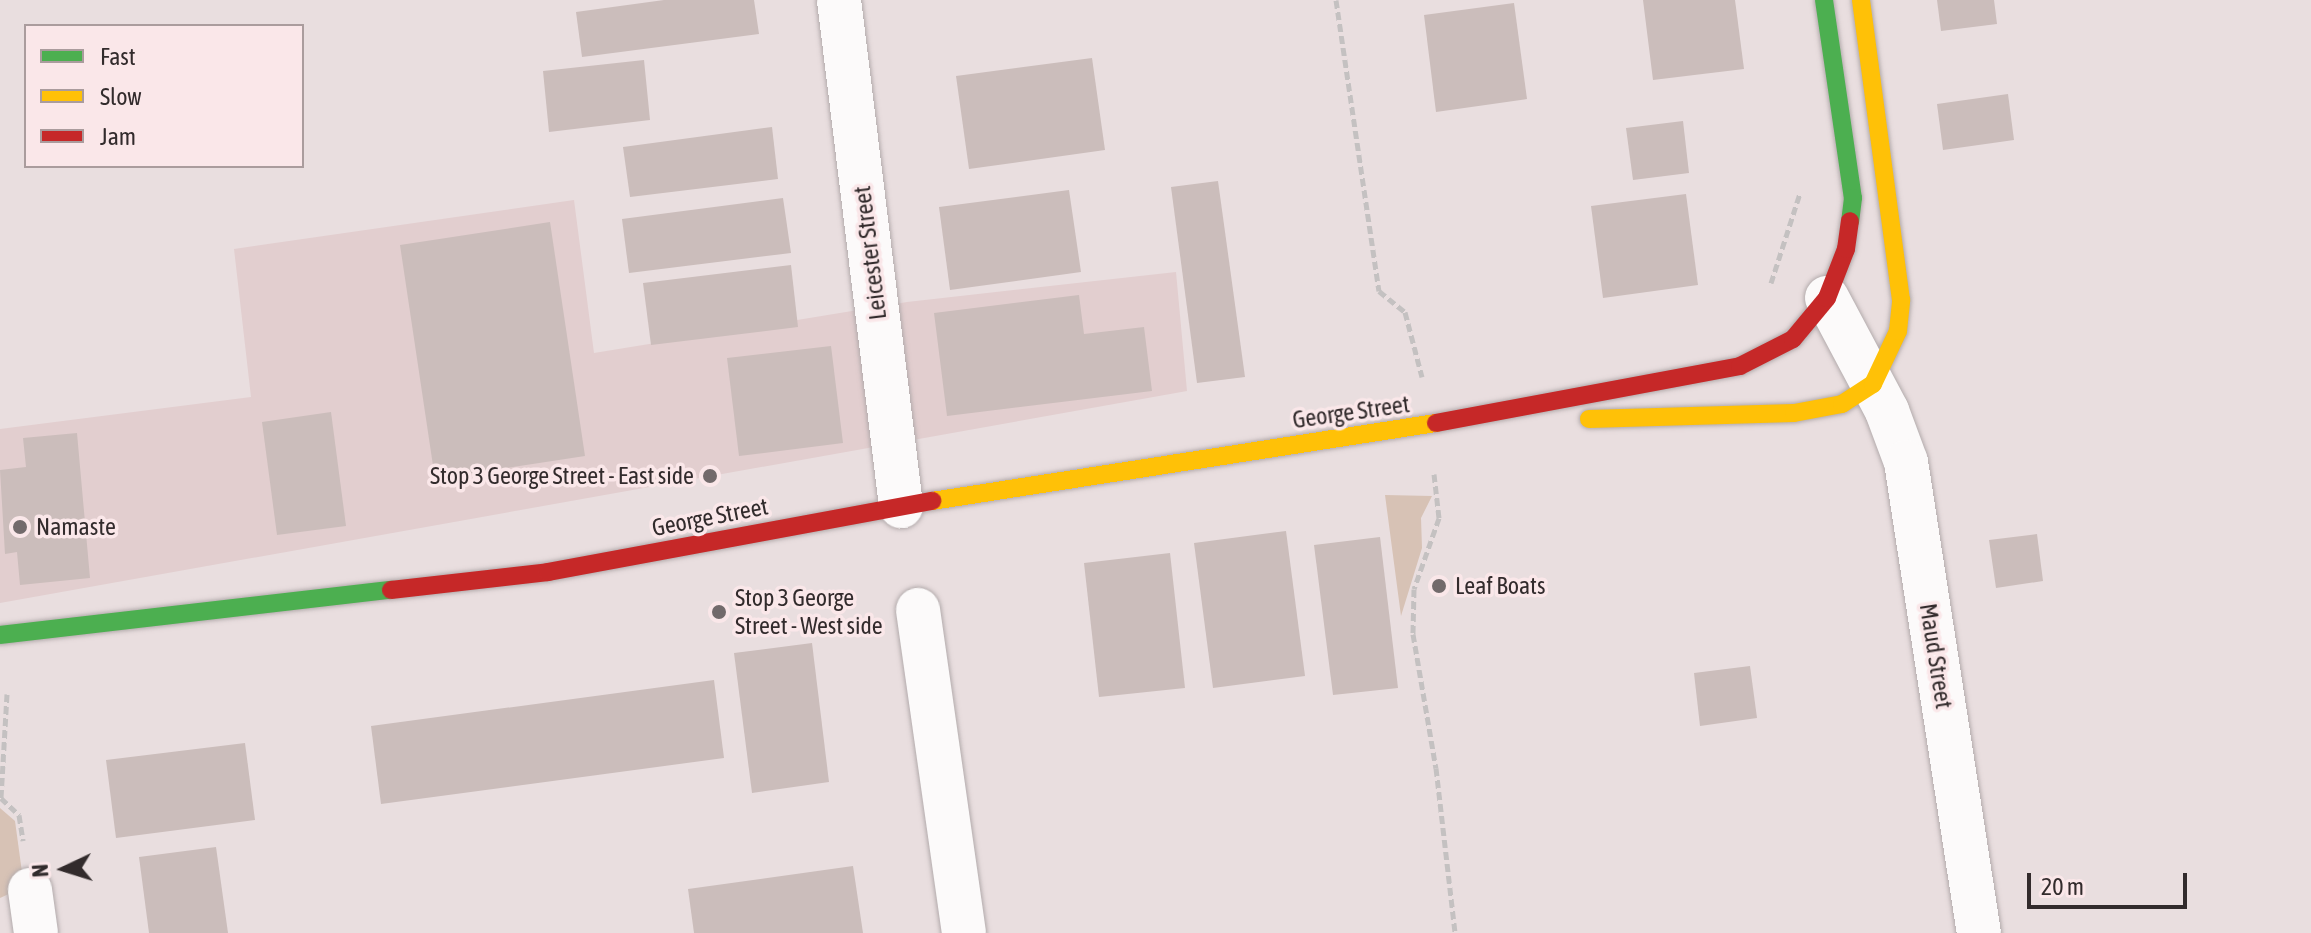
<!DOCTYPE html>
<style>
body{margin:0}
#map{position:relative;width:2311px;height:933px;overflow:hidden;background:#e9dedf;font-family:"Asap Condensed",sans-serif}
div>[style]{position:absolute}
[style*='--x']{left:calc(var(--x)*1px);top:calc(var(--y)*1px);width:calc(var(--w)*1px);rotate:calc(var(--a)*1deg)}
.built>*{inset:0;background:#e2cecf}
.green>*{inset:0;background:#d7c2b5}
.building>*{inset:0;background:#cbbdbb}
.path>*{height:5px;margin-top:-2.5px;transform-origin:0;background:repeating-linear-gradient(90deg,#c4c1c1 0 8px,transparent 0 12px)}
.roads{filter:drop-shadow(0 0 2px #b3abac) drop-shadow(0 0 2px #b3abac)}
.street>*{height:44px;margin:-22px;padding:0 22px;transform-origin:22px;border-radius:22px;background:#fcfafa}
.fast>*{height:18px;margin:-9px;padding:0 9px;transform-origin:9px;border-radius:9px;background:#4caf50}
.slow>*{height:18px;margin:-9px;padding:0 9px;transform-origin:9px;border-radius:9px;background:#ffc107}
.jam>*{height:18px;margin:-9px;padding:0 9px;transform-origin:9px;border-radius:9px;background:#c62828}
.dots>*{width:22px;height:22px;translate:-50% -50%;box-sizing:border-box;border:4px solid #fae7e9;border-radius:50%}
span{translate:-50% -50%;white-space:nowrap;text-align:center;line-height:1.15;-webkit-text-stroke:7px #fae7e9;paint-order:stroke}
.street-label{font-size:24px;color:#322b2c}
.poi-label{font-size:24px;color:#322b2c}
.right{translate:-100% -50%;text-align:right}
.left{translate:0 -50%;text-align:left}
.legend{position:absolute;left:24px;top:24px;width:280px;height:144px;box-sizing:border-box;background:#fae7e9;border:2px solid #aa9c9d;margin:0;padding:10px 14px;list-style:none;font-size:24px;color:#322b2c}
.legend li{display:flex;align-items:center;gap:16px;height:40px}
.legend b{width:40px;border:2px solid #aa9c9d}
.north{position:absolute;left:24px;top:829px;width:80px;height:80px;-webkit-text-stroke:6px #fae7e9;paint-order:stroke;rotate:266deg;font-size:22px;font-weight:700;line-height:32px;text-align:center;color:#322b2c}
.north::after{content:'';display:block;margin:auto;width:28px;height:36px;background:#322b2c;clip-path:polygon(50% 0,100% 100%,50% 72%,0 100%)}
.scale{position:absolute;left:2027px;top:873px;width:160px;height:36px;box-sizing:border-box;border:4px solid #322b2c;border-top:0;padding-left:10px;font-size:24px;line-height:28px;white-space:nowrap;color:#322b2c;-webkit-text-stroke:6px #fae7e9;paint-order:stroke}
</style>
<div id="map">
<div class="built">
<div style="clip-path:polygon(574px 200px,594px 353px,907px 302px,1176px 272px,1187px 391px,0 603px,0 429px,251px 397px,234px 249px)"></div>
</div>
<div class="green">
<div style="clip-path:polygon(1385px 495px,1432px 496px,1421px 518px,1422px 548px,1401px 616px)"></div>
<div style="clip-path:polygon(0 808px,15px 821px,24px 887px,0 898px)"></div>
</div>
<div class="building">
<div style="clip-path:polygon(664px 0,754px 0,759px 34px,582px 57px,576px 12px)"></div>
<div style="clip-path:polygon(1643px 0,1735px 0,1744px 69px,1653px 80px)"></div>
<div style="clip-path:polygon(1937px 0,1994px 0,1997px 24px,1941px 31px)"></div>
<div style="clip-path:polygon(1514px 3px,1527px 99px,1436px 112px,1424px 15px)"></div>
<div style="clip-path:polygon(1092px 58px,1105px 150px,969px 169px,956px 76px)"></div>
<div style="clip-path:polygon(644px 60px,650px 120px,549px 132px,543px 71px)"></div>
<div style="clip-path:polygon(2008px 94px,2014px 140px,1943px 150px,1937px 104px)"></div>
<div style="clip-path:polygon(1683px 121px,1689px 173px,1633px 180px,1626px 128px)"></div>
<div style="clip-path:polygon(772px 127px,778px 179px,630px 197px,623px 147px)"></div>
<div style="clip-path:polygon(1218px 181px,1245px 377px,1197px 383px,1171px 187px)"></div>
<div style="clip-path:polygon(1069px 190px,1081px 272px,950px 290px,939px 207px)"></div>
<div style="clip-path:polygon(1686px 194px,1698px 285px,1603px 298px,1591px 206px)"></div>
<div style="clip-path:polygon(783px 198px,791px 253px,629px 273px,622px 219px)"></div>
<div style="clip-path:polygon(550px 222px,585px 456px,435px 479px,400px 245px)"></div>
<div style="clip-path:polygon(791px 265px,798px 327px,651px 345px,643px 283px)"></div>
<div style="clip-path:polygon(1079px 295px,1084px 334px,1144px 327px,1152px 391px,947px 416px,934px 313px)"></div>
<div style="clip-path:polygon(831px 346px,843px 443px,739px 456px,727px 358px)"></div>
<div style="clip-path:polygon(331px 412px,346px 526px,277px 535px,262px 422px)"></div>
<div style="clip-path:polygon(77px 433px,90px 578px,20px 585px,17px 552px,5px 554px,0 470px,26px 467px,23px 438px)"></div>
<div style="clip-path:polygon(1286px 531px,1305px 676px,1213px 688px,1194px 543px)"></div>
<div style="clip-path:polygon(2037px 534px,2043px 581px,1996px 588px,1989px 540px)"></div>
<div style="clip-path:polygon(1380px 537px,1398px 688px,1333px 695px,1314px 545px)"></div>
<div style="clip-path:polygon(1170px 553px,1185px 688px,1099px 697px,1084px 563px)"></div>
<div style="clip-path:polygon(812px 643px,829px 782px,752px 793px,734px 653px)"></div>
<div style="clip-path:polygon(1750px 666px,1757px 718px,1700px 726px,1694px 673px)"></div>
<div style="clip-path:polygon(714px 680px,724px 758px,381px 804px,371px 726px)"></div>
<div style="clip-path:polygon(245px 743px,255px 820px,116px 838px,106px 760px)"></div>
<div style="clip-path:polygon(216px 847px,228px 933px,149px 933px,139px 857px)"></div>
<div style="clip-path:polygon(853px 866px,863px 933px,694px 933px,688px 889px)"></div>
</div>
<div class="path">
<div style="--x:1336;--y:0;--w:294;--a:81.6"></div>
<div style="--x:1379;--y:291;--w:33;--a:39"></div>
<div style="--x:1405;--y:312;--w:67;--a:75.3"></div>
<div style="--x:1771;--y:283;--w:95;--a:-72.1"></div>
<div style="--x:1434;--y:474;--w:44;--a:83.5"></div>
<div style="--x:1439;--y:518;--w:75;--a:109.4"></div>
<div style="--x:1414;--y:589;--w:45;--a:91.3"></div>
<div style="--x:1413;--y:634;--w:136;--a:80.3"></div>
<div style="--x:1436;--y:768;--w:166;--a:83.4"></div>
<div style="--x:7;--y:694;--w:104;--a:93.3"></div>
<div style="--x:1;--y:798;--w:25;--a:43"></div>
<div style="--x:19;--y:815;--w:26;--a:81"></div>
</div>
<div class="roads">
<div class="street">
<div style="--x:839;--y:0;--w:510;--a:83.01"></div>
<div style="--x:1827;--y:298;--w:128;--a:62"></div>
<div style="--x:1887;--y:411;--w:54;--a:69.6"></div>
<div style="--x:1906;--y:462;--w:477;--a:81.2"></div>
<div style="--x:918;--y:610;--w:326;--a:81.9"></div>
<div style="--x:30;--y:890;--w:43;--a:82.1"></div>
</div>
<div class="fast">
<div style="--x:1824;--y:0;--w:200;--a:81.7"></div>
<div style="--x:1853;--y:198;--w:23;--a:97"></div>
<div style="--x:0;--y:635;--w:394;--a:-6.6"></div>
</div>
<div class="slow">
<div style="--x:1589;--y:419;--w:205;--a:-1.7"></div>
<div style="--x:1794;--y:413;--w:49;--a:-10.6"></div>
<div style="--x:1842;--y:404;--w:37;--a:-33"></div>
<div style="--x:1873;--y:384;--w:59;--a:-64.7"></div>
<div style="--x:1898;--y:331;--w:31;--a:-84"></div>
<div style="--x:1901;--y:300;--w:303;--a:-97.6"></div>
<div style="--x:932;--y:501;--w:510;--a:-8.8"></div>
</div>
<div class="jam">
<div style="--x:1436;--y:423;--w:309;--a:-10.6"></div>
<div style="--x:1740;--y:366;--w:59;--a:-27"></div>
<div style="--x:1793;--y:339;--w:53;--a:-50.3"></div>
<div style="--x:1827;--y:298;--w:53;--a:-68.8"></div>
<div style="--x:1846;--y:249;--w:28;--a:-82"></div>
<div style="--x:391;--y:590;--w:158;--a:-6.5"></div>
<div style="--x:548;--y:572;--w:391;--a:-10.5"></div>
</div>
</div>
<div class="dots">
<div style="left:710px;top:476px;background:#726a6b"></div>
<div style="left:20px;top:527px;background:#726a6b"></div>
<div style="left:1439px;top:586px;background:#726a6b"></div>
<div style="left:719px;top:612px;background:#726a6b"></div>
</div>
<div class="street-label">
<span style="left:870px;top:253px;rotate:-97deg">Leicester Street</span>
<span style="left:1351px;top:412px;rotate:-8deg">George Street</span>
<span style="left:710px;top:517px;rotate:-11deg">George Street</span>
<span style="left:1936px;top:656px;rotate:81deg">Maud Street</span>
</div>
<div class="poi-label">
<span class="right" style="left:694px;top:476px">Stop 3 George Street - East side</span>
<span class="left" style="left:36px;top:527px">Namaste</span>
<span class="left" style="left:1455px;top:586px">Leaf Boats</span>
<span class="left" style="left:735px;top:612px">Stop 3 George<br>Street - West side</span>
</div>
<ul class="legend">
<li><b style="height:10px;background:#4caf50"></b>Fast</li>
<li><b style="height:10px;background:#ffc107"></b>Slow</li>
<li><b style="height:10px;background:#c62828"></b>Jam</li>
</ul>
<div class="north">N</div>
<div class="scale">20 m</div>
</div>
